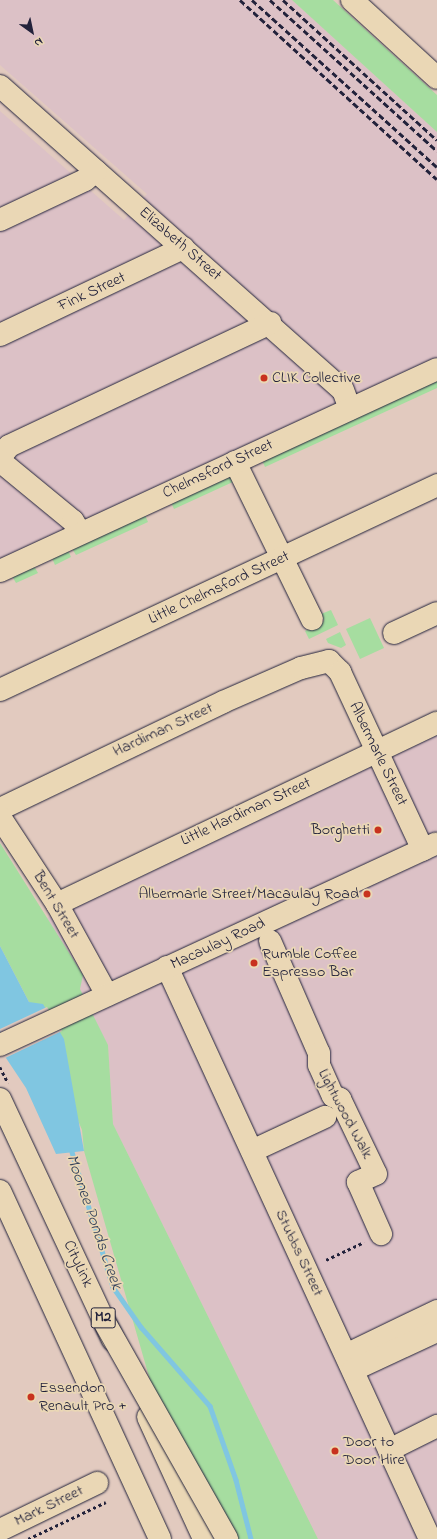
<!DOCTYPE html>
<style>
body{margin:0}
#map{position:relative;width:437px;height:1539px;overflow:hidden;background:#e2cabf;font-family:"Indie Flower",sans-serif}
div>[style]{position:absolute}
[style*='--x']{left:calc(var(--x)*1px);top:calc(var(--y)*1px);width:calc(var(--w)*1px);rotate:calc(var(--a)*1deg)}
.built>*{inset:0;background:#dcc1c6}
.green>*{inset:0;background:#a6dda0}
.water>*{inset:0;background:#80c6e1}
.pier>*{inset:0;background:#e2cabf}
.stream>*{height:4.5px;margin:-2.25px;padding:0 2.25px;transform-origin:2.25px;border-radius:2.25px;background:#80c6e1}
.path>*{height:2.5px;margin-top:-1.25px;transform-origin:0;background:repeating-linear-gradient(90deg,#22223b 0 3px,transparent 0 6px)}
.roads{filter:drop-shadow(0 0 1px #22223b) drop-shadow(0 0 1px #22223b)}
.minor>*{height:22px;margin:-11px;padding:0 11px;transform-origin:11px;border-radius:11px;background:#ead7b5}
.highway>*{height:22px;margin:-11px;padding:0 11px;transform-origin:11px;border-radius:11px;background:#ead7b5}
.rail>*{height:3px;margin-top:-1.5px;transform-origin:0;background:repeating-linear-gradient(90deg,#22223b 0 6px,transparent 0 9px)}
.bridges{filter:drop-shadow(0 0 1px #22223b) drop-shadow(0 0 1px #22223b)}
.highway-bridge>*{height:22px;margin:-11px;padding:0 11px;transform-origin:11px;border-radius:11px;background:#ead7b5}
.dots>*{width:11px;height:11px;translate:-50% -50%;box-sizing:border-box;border:2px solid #ead7b5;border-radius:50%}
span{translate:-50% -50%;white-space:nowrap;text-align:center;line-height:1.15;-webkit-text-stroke:3.5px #ead7b5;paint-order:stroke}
.shield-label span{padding:1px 3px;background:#ead7b5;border:1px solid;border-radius:3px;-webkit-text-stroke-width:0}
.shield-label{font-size:15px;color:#22223b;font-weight:700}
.street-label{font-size:16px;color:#22223b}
.poi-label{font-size:16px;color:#22223b}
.left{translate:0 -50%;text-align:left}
.right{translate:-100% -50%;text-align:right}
.water-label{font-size:17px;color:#35435c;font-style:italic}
.north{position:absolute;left:12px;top:12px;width:40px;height:40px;-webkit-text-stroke:3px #ead7b5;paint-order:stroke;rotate:147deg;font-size:11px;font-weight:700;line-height:16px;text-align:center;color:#22223b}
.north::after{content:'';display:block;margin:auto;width:14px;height:18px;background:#22223b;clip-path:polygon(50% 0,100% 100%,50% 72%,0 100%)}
</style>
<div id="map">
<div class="built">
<div style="clip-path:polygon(0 0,292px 0,437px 132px,437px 382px,0 583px,0 111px,124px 220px,147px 194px,0 65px)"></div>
<div style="clip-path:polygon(437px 733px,437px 1539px,318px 1539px,113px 1124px,108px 1045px,40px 921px)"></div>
</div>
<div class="green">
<div style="clip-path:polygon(292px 0,333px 0,437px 95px,437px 132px)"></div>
<div style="clip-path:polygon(437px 373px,437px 388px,265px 467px,261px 458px)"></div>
<div style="clip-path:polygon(225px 471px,235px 481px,174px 509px,170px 500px)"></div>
<div style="clip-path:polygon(145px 515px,148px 522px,76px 555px,71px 547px)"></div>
<div style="clip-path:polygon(67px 548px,71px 557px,55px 565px,51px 556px)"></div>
<div style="clip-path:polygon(33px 564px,38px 573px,16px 583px,11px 574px)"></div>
<div style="clip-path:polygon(331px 610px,338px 625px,309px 639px,305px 631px,324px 621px,321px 614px)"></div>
<div style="clip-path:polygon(370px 618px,384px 648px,360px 659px,346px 629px)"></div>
<div style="clip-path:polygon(340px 632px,346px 645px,341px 648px,328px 643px,326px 639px)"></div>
<div style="clip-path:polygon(0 843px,83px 975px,80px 989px,108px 1045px,113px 1124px,318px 1539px,222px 1539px,154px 1394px,84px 1151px,82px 1130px,29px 1002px,0 946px)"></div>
</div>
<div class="water">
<div style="clip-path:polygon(0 946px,29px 1002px,43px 1004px,64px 1039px,84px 1151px,56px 1154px,26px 1088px,0 1049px)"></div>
</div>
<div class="pier">
<div style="clip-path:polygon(47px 1007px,62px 1031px,3px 1059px,0 1029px)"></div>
</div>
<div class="stream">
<div style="--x:72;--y:1152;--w:141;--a:73.1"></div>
<div style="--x:113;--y:1287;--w:49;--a:55"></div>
<div style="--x:141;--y:1327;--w:105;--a:48.9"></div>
<div style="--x:210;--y:1406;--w:78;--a:70.6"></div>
<div style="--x:236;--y:1480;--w:61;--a:75.7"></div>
</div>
<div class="path">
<div style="--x:0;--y:1067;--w:18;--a:63"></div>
<div style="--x:326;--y:1260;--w:42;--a:-25.3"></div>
<div style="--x:28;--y:1539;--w:86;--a:-25.4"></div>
</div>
<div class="roads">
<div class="minor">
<div style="--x:352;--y:0;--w:115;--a:42.5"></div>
<div style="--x:0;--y:86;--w:458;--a:41.6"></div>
<div style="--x:343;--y:390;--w:20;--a:70"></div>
<div style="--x:0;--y:220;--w:94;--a:-25.2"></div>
<div style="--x:85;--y:180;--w:14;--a:-39"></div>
<div style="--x:0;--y:335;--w:203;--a:-25.4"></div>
<div style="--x:0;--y:458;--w:15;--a:-53"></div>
<div style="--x:9;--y:446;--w:289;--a:-25.2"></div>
<div style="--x:0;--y:461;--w:94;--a:39.4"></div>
<div style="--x:73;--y:521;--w:13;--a:58"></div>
<div style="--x:235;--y:462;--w:175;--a:63.9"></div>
<div style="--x:0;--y:571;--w:481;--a:-24.8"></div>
<div style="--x:394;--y:633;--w:47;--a:-24.9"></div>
<div style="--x:0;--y:690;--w:483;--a:-25.1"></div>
<div style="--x:0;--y:809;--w:247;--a:-25.6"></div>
<div style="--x:223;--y:702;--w:85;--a:-23.6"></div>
<div style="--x:301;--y:668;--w:29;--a:-14"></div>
<div style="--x:329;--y:661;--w:16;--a:45"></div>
<div style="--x:340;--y:672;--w:196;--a:65"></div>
<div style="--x:0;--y:817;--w:104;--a:56.8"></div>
<div style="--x:57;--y:904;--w:104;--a:61.2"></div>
<div style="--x:57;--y:904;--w:421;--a:-25.5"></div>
<div style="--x:270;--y:941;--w:122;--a:66.4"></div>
<div style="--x:319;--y:1053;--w:12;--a:90"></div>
<div style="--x:319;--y:1065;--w:34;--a:66"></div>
<div style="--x:333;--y:1096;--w:8;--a:23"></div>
<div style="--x:340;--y:1099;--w:83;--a:64.4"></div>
<div style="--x:376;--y:1174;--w:20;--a:156"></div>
<div style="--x:358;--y:1182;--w:57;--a:66.1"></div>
<div style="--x:167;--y:967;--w:630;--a:65.31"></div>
<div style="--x:0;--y:1045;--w:480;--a:-24.8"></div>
<div style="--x:252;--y:1151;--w:81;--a:-25"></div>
<div style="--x:346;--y:1355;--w:101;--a:-25.8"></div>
<div style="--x:353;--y:1370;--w:93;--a:-24.9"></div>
<div style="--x:389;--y:1450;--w:54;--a:-26.6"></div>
<div style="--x:0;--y:1530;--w:108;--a:-25.9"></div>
</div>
<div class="highway">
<div style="--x:0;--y:1099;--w:266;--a:64.9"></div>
<div style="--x:0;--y:1191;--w:383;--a:65.3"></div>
<div style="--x:148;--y:1417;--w:134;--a:65.3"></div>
</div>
</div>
<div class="rail">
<div style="--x:240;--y:0;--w:266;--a:42.3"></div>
<div style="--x:252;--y:0;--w:249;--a:42.1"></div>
<div style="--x:270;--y:0;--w:225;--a:42.1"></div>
<div style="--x:283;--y:0;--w:208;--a:42.3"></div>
</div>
<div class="bridges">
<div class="highway-bridge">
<div style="--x:105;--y:1323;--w:248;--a:60.5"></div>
</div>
</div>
<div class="dots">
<div style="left:264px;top:378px;background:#c8321e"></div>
<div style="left:378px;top:830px;background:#c8321e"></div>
<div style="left:367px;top:894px;background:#c8321e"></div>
<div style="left:254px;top:963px;background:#c8321e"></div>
<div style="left:31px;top:1397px;background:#c8321e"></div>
<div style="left:335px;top:1451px;background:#c8321e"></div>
</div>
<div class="shield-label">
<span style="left:103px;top:1318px">M2</span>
</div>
<div class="street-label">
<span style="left:180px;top:244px;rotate:41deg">Elizabeth Street</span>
<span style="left:92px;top:292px;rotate:-25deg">Fink Street</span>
<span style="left:218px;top:469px;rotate:-25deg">Chelmsford Street</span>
<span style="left:219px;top:588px;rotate:-25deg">Little Chelmsford Street</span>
<span style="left:163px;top:730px;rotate:-25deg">Hardiman Street</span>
<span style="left:378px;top:754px;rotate:64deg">Albermarle Street</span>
<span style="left:246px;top:812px;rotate:-25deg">Little Hardiman Street</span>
<span style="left:56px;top:905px;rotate:59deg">Bent Street</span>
<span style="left:218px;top:944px;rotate:-25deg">Macaulay Road</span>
<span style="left:345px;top:1114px;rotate:62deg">Lightwood Walk</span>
<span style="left:299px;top:1253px;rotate:65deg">Stubbs Street</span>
<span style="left:78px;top:1264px;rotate:65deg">CityLink</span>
<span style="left:49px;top:1506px;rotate:-26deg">Mark Street</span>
</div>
<div class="poi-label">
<span class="left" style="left:272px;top:378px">CLIK Collective</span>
<span class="right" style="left:370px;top:830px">Borghetti</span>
<span class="right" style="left:359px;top:894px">Albermarle Street/Macaulay Road</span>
<span class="left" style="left:262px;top:963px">Rumble Coffee<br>Espresso Bar</span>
<span class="left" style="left:39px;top:1397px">Essendon<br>Renault Pro +</span>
<span class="left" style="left:343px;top:1451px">Door to<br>Door Hire</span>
</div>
<div class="water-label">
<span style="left:94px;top:1222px;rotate:71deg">Moonee Ponds Creek</span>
</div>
<div class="north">N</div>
</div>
